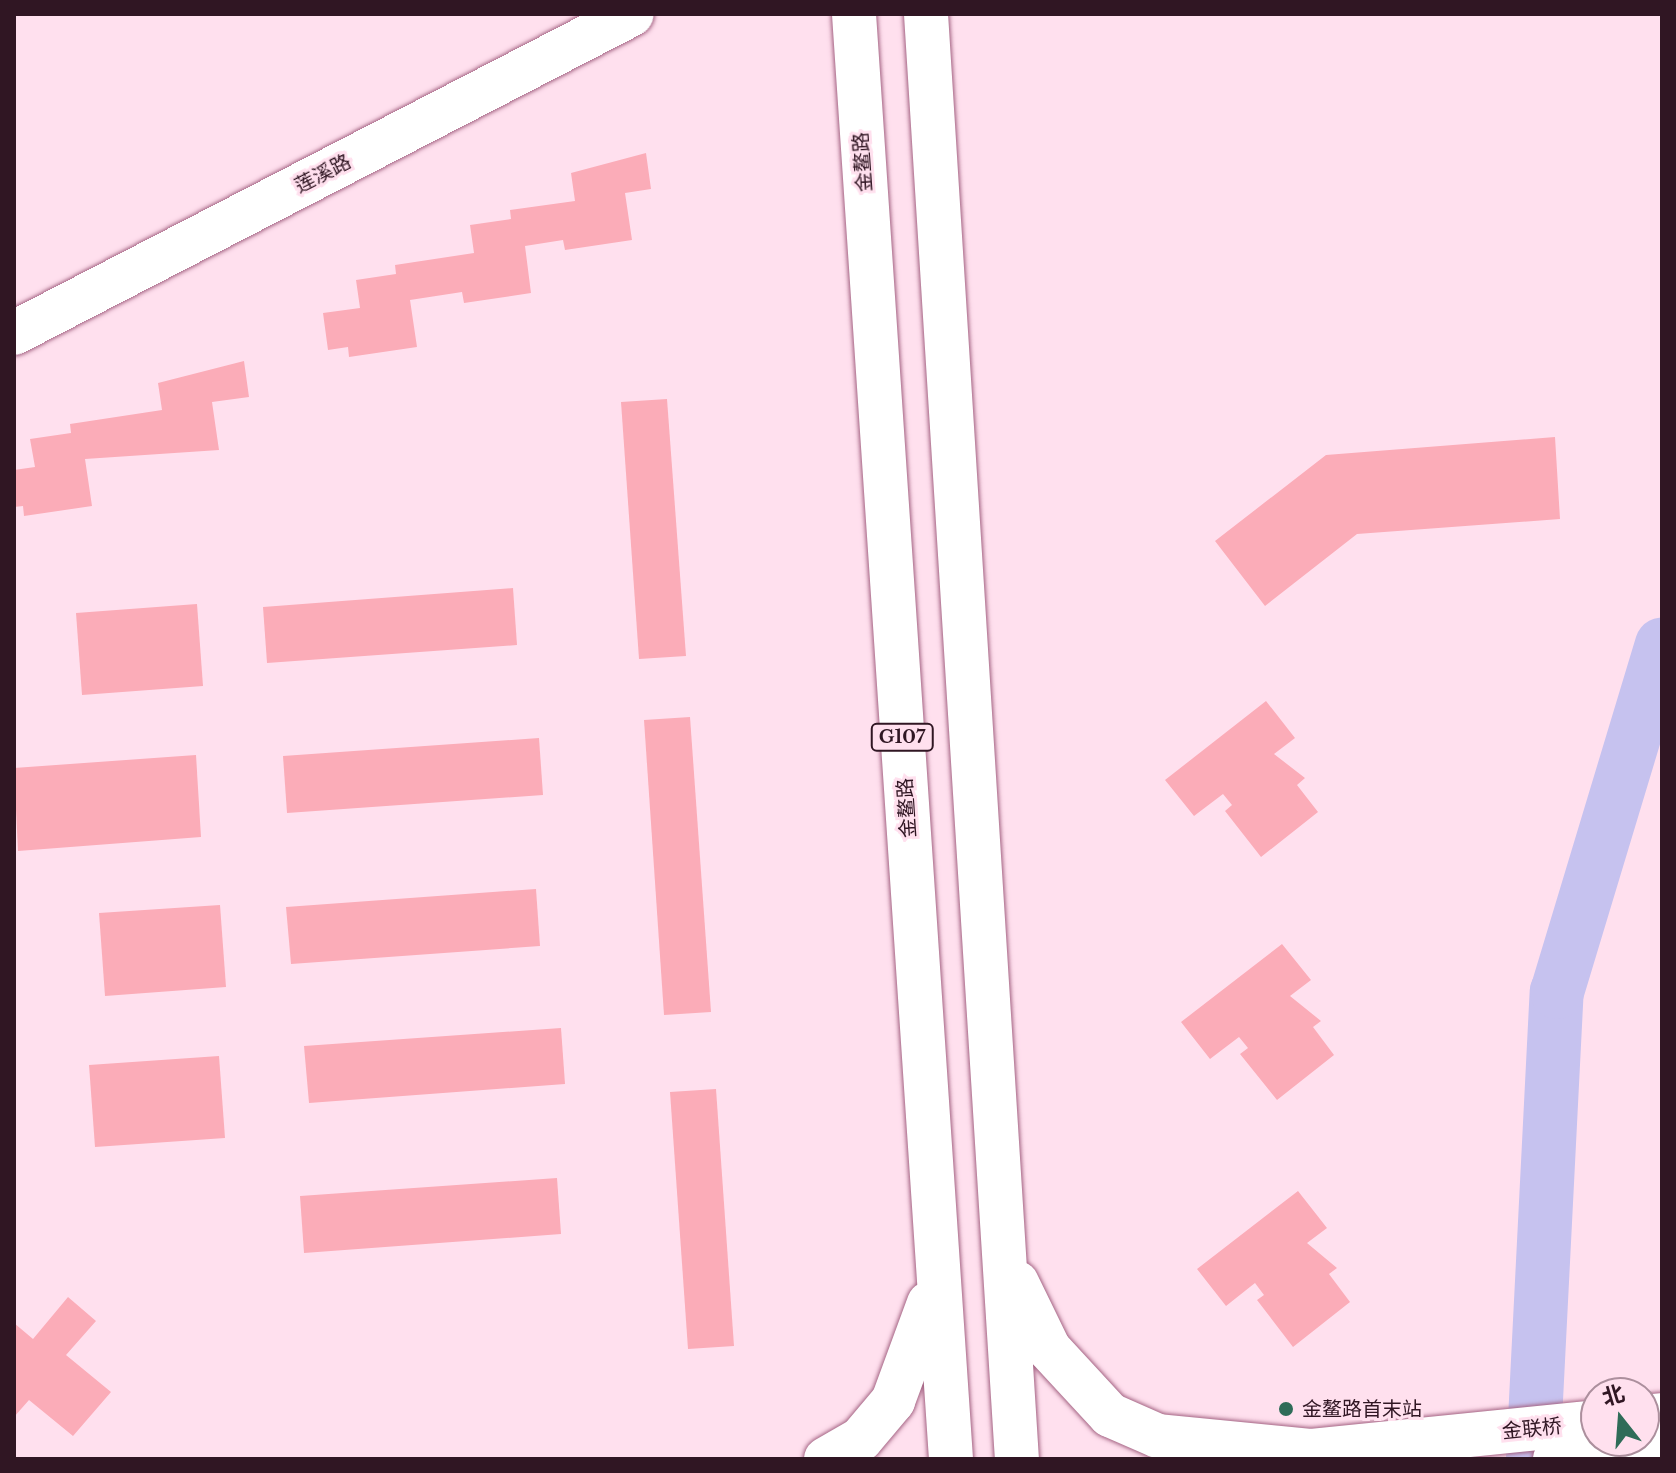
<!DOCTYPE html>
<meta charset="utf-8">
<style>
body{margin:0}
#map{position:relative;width:1676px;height:1473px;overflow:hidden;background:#ffe0ee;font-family:"Libre Baskerville","Noto Sans SC",serif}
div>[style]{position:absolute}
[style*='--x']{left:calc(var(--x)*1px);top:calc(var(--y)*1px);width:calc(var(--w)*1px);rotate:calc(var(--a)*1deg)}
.river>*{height:54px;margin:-27px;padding:0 27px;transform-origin:27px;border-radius:27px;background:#c6c2ef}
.building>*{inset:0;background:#fbacb8}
.roads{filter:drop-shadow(0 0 2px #a56484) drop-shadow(0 0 2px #a56484)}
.minor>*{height:44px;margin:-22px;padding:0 22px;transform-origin:22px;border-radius:22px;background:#fff}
.highway>*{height:44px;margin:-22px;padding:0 22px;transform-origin:22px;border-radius:22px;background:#fff}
.dots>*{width:22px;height:22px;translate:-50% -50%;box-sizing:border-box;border:4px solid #ffe0ee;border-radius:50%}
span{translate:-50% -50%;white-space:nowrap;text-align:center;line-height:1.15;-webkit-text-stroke:6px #ffe0ee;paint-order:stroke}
.shield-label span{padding:2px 6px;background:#ffe0ee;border:2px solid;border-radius:6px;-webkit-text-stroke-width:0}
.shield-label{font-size:18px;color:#301623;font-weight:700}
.street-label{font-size:20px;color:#301623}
.poi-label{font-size:20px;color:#301623}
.left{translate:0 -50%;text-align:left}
.frame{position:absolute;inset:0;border:16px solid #301623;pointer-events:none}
.north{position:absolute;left:1580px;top:1377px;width:80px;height:80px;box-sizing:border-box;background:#ffe0ee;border:2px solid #ac8f9d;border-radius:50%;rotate:343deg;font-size:22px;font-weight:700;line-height:32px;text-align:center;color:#301623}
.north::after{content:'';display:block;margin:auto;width:28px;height:36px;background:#2f6c58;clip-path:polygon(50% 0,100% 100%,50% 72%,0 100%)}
</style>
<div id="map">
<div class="river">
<div style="--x:1533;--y:1459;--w:468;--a:-87.1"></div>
<div style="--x:1557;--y:992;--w:363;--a:-73.2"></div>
</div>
<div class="building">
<div style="clip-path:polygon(646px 153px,651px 189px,625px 193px,632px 240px,565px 250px,563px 240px,525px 246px,531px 293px,464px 303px,462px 292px,410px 300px,417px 347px,349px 357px,348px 347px,328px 350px,323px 313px,360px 308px,356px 280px,396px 274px,395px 265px,474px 253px,470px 225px,511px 219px,510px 210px,575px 201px,571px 173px)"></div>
<div style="clip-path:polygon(244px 361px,249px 397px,212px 402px,219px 450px,85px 459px,92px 506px,24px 516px,23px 506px,14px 507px,14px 470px,35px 467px,30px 439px,71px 433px,70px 424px,162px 410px,158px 383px)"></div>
<div style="clip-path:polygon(667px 399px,686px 656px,639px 659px,621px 402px)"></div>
<div style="clip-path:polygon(1555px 437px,1560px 519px,1357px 534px,1265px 606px,1215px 541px,1326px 455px)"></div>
<div style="clip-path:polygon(513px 588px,517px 645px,267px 663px,263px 607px)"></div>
<div style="clip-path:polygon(197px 604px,203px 686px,82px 695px,76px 613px)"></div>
<div style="clip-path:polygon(1266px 701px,1295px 738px,1274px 754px,1305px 778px,1297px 785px,1318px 812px,1261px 857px,1225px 811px,1232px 805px,1223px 794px,1194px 816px,1165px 780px)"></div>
<div style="clip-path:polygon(690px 717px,711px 1012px,664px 1015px,644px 720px)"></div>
<div style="clip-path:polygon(539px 738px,543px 795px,287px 813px,283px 756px)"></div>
<div style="clip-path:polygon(196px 755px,201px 837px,18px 851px,14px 768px)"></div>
<div style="clip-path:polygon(536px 889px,540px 946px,291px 964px,286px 907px)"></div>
<div style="clip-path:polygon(220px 905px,226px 987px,105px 996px,99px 913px)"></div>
<div style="clip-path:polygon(1282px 944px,1311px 980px,1290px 996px,1321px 1021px,1313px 1027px,1334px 1055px,1277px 1100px,1240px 1054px,1248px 1048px,1239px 1037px,1210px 1059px,1181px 1022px)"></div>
<div style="clip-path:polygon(561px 1028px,565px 1084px,309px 1103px,304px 1046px)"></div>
<div style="clip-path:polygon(219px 1056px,225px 1138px,95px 1147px,89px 1065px)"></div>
<div style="clip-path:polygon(716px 1089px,734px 1346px,688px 1349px,670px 1092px)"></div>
<div style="clip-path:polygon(557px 1178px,561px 1234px,304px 1253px,300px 1196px)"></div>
<div style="clip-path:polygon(1298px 1191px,1327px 1228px,1307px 1243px,1337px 1268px,1329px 1274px,1350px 1302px,1293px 1347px,1257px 1300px,1264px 1295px,1255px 1283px,1226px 1306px,1197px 1269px)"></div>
<div style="clip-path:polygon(68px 1297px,96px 1321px,66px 1355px,111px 1392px,73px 1436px,29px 1400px,14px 1417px,14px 1323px,33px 1339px)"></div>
</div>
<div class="roads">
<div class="minor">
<div style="--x:14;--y:333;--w:695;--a:-27.3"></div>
<div style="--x:1644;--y:1417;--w:18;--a:-6"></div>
<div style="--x:1272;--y:1455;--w:326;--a:-5.8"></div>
<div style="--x:1555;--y:1459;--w:108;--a:-5.9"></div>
</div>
<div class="highway">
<div style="--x:854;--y:14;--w:1448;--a:86.16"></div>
<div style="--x:926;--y:14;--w:1448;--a:86.4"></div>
<div style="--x:1017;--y:1283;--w:73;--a:64.1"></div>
<div style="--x:1049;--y:1349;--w:90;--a:47.3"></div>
<div style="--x:1110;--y:1415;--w:52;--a:23.6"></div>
<div style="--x:1158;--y:1436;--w:154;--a:5.6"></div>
<div style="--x:826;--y:1459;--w:40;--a:-29.7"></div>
<div style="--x:861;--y:1439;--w:50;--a:-49.9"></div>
<div style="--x:893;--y:1401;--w:104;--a:-69.8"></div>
</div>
</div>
<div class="dots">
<div style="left:1286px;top:1409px;background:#2f6c58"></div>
</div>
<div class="shield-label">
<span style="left:902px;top:737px">G107</span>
</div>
<div class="street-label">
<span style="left:863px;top:162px;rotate:-94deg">金鳌路</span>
<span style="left:323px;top:174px;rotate:-27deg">莲溪路</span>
<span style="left:907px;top:808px;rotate:-94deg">金鳌路</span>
<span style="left:1532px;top:1429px;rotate:-6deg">金联桥</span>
</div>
<div class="poi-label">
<span class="left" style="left:1302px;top:1409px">金鳌路首末站</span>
</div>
<div class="frame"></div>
<div class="north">北</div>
</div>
